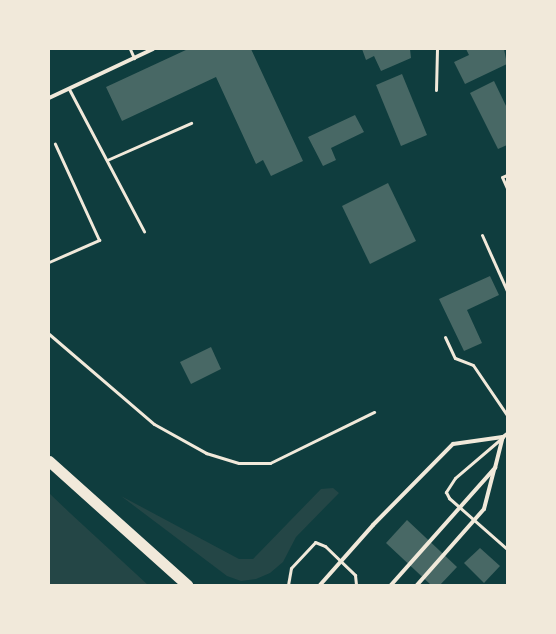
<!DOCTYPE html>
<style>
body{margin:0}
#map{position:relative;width:556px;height:634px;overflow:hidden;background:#0f3d3e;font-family:"Public Sans",sans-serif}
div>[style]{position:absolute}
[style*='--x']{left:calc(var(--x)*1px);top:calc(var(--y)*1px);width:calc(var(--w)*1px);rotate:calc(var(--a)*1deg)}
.green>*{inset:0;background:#244646}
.building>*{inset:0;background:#486865}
.service>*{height:3px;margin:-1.5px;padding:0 1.5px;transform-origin:1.5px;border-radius:1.5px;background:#f1e9da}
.minor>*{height:4px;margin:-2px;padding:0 2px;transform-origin:2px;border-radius:2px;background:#f1e9da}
.trunk>*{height:11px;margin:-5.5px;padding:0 5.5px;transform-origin:5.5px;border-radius:5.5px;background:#f1e9da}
span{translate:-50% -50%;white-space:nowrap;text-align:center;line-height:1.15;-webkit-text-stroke:4px #f1e9da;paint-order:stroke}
.frame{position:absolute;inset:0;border:50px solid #f1e9da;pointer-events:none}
</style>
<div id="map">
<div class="green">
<div style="clip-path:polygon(333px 488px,339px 493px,296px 537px,283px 562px,270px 573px,256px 579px,241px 581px,227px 576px,121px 496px,239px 559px,253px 559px,321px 489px)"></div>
<div style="clip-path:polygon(49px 493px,70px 513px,148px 585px,49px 585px)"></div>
</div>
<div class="building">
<div style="clip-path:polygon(188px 49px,251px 49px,303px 161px,271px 176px,263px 160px,256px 164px,216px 77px,122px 121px,106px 87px)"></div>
<div style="clip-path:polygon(362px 49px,410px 49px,411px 58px,381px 71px,374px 56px,366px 60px)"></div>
<div style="clip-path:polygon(466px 49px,504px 49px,507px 64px,465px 84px,454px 62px,469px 55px)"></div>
<div style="clip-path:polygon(402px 74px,427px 135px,401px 146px,376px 85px)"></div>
<div style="clip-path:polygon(494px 81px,507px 108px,507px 145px,498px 149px,470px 93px)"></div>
<div style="clip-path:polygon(355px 115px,364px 132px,331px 148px,336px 160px,323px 166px,308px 137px)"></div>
<div style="clip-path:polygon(388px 183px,416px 241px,370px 264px,342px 206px)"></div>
<div style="clip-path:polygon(490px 276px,499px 295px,467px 310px,482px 343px,464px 351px,439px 299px)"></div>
<div style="clip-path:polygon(211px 347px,221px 369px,191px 384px,180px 362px)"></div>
<div style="clip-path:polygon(407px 520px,457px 567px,440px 585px,431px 585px,386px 543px)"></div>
<div style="clip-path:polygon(480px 548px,500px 566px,484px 583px,464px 563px)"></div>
</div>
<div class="service">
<div style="--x:130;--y:49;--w:10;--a:66"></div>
<div style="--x:69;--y:89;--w:161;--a:62.2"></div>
<div style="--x:436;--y:90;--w:41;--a:-88.6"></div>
<div style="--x:107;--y:160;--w:92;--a:-23.8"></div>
<div style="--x:507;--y:175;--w:5;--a:158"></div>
<div style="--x:502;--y:177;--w:12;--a:66"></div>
<div style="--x:482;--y:235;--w:61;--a:65.9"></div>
<div style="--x:49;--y:262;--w:55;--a:-23.7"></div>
<div style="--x:99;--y:240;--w:106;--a:-114.6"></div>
<div style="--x:49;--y:334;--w:138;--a:40.6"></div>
<div style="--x:154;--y:424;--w:60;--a:29.1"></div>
<div style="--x:206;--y:453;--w:34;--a:17"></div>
<div style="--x:239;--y:463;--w:31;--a:0"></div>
<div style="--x:270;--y:463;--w:116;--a:-26.1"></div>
<div style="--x:445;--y:337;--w:23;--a:65"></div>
<div style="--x:455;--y:358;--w:19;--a:21"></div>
<div style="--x:473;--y:365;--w:60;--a:55.8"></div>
<div style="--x:503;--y:437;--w:63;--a:139.5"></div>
<div style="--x:455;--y:478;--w:17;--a:123"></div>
<div style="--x:446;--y:492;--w:7;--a:63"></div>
<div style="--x:449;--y:498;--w:77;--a:41.3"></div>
<div style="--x:288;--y:585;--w:17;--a:-80"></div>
<div style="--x:291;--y:568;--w:35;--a:-47"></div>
<div style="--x:315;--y:542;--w:11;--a:22"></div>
<div style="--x:325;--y:546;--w:42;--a:44"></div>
<div style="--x:355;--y:575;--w:10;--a:84"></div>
</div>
<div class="minor">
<div style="--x:49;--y:98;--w:115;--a:-25.2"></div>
<div style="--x:320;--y:585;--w:80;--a:-48.5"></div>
<div style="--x:373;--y:525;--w:114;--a:-45.4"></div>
<div style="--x:453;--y:444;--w:50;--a:-8"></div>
<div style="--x:503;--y:437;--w:5;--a:-37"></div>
<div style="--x:391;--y:585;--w:157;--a:-48.4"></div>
<div style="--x:495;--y:468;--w:32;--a:-76"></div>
<div style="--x:417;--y:585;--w:101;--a:-48.6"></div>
<div style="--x:484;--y:509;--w:40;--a:-75.6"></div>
</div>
<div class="trunk">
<div style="--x:49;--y:461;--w:186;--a:41.9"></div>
</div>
<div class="frame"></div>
</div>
